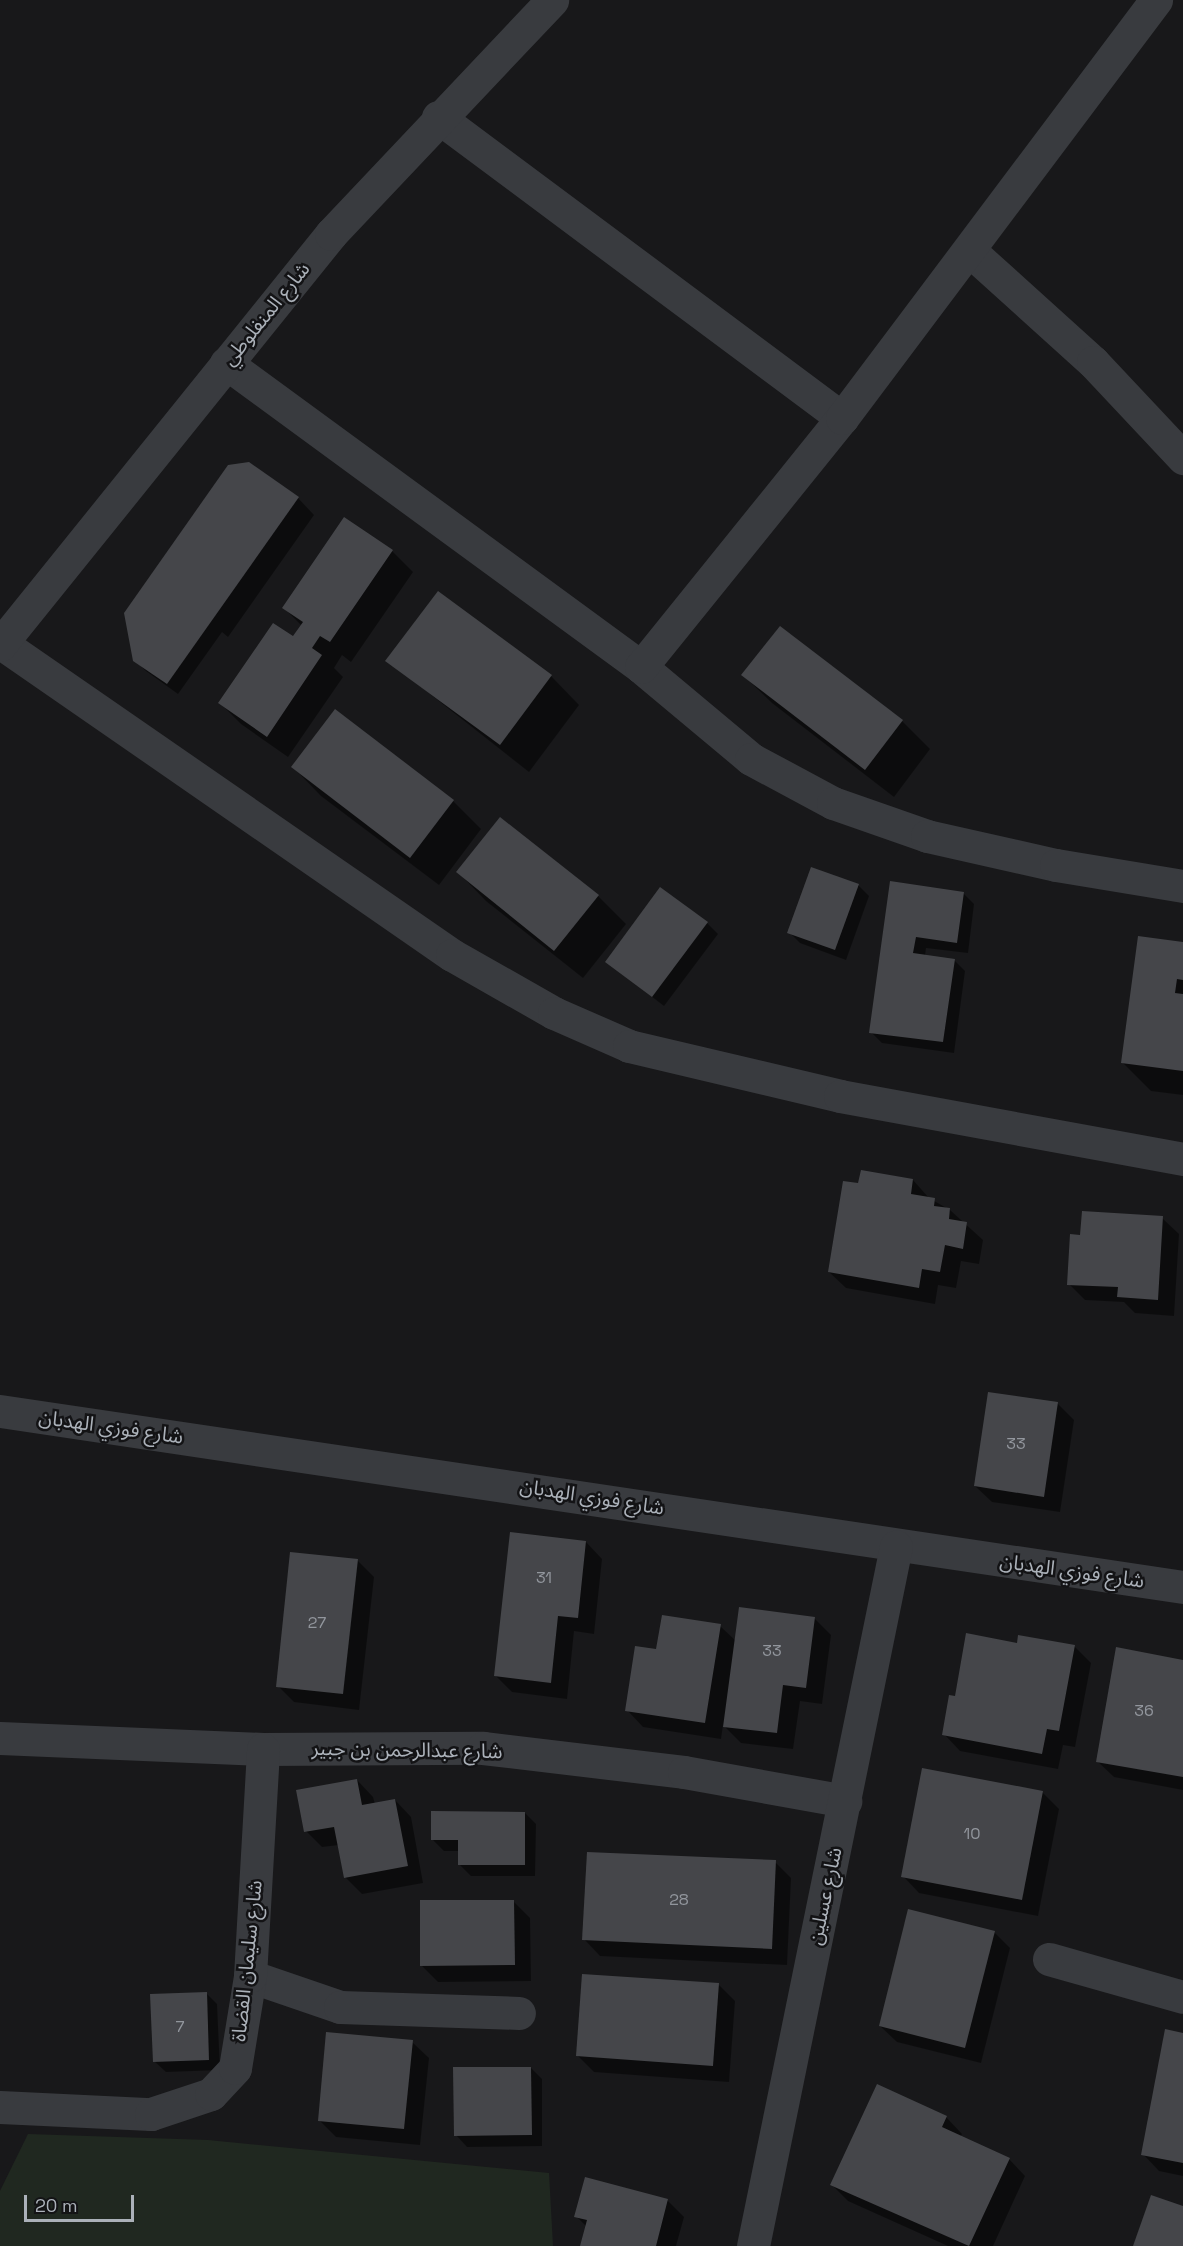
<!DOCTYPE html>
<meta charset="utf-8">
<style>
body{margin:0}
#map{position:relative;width:1183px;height:2246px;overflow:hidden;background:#18181a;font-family:"Space Grotesk","Noto Sans Arabic",sans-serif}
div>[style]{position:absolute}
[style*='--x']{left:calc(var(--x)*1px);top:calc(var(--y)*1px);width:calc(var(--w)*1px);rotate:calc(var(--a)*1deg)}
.green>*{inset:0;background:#202820}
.shadow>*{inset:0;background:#0007}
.building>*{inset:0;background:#45464a}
.minor>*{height:33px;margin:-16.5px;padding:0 16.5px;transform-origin:16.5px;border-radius:16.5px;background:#393b3f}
span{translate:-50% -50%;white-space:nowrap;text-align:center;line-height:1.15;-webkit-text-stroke:5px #131315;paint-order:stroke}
.number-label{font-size:16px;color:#92969d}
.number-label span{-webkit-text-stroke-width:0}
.street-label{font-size:20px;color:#abb1b9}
.scale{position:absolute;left:24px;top:2195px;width:110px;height:27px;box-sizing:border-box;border:3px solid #abb1b9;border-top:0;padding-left:8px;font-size:18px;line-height:21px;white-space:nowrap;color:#abb1b9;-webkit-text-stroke:4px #131315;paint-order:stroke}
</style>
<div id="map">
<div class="green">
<div style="clip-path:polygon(28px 2134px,208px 2140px,549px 2173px,553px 2246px,0 2246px,0 2191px)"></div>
</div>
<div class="shadow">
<div style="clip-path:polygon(298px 498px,314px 515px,228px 637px,222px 632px,178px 694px,146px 671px,135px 660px)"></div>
<div style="clip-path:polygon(392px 551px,413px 572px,351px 662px,342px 655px,334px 668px,343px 677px,288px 757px,241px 724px,220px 703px,294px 638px,302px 626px,284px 608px)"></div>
<div style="clip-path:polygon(387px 660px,551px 676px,579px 705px,529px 772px)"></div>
<div style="clip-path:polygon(743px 675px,902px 721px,930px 749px,894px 797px,772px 703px)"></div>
<div style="clip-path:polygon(293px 767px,453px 801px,481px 829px,439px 885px,321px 796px)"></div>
<div style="clip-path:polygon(458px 872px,598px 896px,626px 924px,583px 978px,486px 901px)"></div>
<div style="clip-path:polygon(891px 883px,963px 893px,974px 904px,968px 953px,926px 948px,925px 956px,954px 960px,965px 971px,954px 1053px,882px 1043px,871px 1032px)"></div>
<div style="clip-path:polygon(858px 885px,869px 896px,846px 960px,800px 943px,789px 932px)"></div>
<div style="clip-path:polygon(707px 923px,718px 934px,664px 1006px,607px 962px)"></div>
<div style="clip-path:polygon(1183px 944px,1183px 1095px,1151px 1091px,1123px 1063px)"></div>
<div style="clip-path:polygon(913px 1180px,929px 1198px,950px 1210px,983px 1240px,979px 1264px,961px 1261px,956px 1288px,938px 1285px,935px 1304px,846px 1288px,829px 1272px,860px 1185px)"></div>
<div style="clip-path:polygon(1162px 1218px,1179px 1234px,1174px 1316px,1135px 1313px,1124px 1302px,1085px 1300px,1069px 1284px,1082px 1236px)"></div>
<div style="clip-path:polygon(989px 1394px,1058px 1404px,1074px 1420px,1060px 1512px,992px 1502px,975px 1486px)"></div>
<div style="clip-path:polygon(586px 1542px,602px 1559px,594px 1634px,574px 1631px,567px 1699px,512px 1692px,496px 1676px)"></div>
<div style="clip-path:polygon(357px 1560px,374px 1577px,359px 1710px,294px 1702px,278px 1686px)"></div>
<div style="clip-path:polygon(814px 1618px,831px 1635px,822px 1704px,800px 1701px,793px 1749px,741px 1743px,723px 1725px,721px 1739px,643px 1727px,627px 1710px,657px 1651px,720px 1626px,736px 1641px)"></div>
<div style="clip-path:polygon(1018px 1645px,1074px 1646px,1091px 1663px,1075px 1747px,1063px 1745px,1058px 1769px,960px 1751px,944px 1734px,956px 1698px)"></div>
<div style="clip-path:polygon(1183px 1661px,1183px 1790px,1114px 1777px,1097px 1761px)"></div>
<div style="clip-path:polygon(923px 1769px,1043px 1793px,1059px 1809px,1038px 1916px,919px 1893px,903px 1876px)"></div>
<div style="clip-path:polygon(357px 1780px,373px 1797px,375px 1804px,395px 1800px,411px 1817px,423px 1883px,362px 1894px,345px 1877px,339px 1845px,322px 1847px,306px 1831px)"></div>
<div style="clip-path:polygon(525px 1813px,536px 1824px,535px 1876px,471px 1876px,460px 1865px,460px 1851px,444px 1851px,433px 1840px)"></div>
<div style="clip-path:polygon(775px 1862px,791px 1878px,787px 1965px,600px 1956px,584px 1939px)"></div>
<div style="clip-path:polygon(514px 1902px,530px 1918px,531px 1981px,438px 1982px,421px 1965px)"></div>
<div style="clip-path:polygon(994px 1932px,1010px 1948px,981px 2063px,897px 2042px,880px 2026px)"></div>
<div style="clip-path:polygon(718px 1984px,735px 2001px,729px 2082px,594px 2072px,578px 2056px)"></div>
<div style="clip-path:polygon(206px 1993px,217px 2004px,220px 2070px,166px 2072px,154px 2061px)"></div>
<div style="clip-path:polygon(1183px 2034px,1183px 2176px,1159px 2171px,1143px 2154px)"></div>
<div style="clip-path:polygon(412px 2042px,429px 2058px,420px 2145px,336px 2137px,319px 2120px)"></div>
<div style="clip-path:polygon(531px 2068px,542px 2079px,542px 2146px,467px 2147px,456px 2135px)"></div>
<div style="clip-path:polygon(946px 2117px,962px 2134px,960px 2137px,1009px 2159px,1025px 2176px,993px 2246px,948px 2246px,848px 2201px,832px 2185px)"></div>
<div style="clip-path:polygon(667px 2200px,684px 2217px,676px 2246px,582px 2246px,587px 2227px,576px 2216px)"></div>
</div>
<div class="building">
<div style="clip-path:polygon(249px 462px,299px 497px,167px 684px,133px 661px,124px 613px,228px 465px)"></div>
<div style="clip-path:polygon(344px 517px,393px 550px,330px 642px,320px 636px,312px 648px,322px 655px,267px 737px,218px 703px,273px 623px,293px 636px,303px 622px,282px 608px)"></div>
<div style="clip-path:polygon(438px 591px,552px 675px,500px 745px,385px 661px)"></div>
<div style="clip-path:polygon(780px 626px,903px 720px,865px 770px,741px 675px)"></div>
<div style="clip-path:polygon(335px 709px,454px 800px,410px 858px,291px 767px)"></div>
<div style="clip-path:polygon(500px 817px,599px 895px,554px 951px,456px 872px)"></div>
<div style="clip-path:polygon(811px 867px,859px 884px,835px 950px,787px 933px)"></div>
<div style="clip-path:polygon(890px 881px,964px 892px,957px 943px,916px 937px,913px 953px,955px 959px,943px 1042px,869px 1033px)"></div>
<div style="clip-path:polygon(660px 887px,708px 922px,652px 997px,605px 962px)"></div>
<div style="clip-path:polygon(1138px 936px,1183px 942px,1183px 980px,1177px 979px,1175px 993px,1183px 994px,1183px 1071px,1121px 1063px)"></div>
<div style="clip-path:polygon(861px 1170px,913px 1179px,911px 1194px,935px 1198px,934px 1206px,950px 1208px,949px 1219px,967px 1222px,963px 1249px,945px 1245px,940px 1272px,922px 1269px,919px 1288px,828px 1272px,843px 1181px,858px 1183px)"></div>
<div style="clip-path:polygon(1082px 1211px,1163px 1216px,1158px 1300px,1117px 1297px,1118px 1287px,1067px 1285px,1070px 1234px,1080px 1235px)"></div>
<div style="clip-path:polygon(988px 1392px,1058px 1402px,1044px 1497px,974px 1486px)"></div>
<div style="clip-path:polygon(510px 1532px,586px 1541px,578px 1618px,558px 1616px,551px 1683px,494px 1676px)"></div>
<div style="clip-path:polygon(290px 1552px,358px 1559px,343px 1694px,276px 1687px)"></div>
<div style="clip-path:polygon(739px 1607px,815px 1617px,806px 1688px,783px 1685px,777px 1733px,723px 1727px)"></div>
<div style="clip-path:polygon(662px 1615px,721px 1624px,705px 1723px,625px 1711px,635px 1646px,656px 1649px)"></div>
<div style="clip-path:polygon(966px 1633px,1017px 1643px,1018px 1635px,1075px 1645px,1059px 1731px,1047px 1729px,1042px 1754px,942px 1735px,949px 1695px,955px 1696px)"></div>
<div style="clip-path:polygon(1116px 1647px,1183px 1660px,1183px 1777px,1096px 1762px)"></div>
<div style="clip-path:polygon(922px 1768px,1043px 1791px,1022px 1900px,901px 1877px)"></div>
<div style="clip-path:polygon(357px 1779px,362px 1805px,395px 1799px,408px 1866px,344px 1878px,334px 1827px,304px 1832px,296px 1790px)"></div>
<div style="clip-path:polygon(431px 1811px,525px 1812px,525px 1865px,458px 1865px,458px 1840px,431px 1840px)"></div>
<div style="clip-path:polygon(587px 1852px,776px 1860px,772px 1949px,582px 1940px)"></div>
<div style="clip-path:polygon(420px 1900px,514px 1900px,515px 1965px,420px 1966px)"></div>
<div style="clip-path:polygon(908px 1909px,995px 1931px,965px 2048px,879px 2026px)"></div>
<div style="clip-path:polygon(582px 1974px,719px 1983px,713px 2066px,576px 2056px)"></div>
<div style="clip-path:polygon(207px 1992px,209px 2060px,153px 2062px,150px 1994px)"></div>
<div style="clip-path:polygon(1165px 2029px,1183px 2033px,1183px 2163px,1141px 2155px)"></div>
<div style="clip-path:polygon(326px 2032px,413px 2040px,404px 2129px,318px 2121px)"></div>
<div style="clip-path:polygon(453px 2067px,531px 2067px,532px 2135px,454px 2136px)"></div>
<div style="clip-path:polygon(877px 2084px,947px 2116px,942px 2127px,1010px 2158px,969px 2246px,830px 2185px)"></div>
<div style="clip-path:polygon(585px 2177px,668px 2199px,656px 2246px,580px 2246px,587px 2220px,574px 2217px)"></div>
<div style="clip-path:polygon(1151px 2195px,1183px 2206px,1183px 2246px,1133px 2246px)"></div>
</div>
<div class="minor">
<div style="--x:438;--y:117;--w:504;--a:36.69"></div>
<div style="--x:969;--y:250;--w:167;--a:42.1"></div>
<div style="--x:1093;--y:362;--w:132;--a:46.8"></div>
<div style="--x:226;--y:363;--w:514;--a:36.22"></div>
<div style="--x:641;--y:667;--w:143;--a:39.9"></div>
<div style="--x:751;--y:759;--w:93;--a:28.2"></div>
<div style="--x:833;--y:803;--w:100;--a:19.3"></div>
<div style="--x:927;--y:836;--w:132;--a:12.7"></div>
<div style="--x:1056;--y:865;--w:129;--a:9.4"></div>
<div style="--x:1;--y:643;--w:548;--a:34.68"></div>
<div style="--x:452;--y:955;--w:117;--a:29.6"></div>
<div style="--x:554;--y:1013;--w:82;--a:23.7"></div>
<div style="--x:629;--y:1046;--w:217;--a:13.3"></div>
<div style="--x:840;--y:1096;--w:349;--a:10.4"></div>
<div style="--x:0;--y:645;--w:528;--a:-51.15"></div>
<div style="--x:331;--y:234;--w:322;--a:-46.6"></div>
<div style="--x:641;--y:667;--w:320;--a:-51.1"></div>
<div style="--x:842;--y:418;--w:523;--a:-53.09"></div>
<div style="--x:0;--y:1411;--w:1196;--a:8.46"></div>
<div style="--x:0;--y:1738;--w:263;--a:2.4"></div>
<div style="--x:263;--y:1749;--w:220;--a:-0.3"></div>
<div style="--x:483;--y:1748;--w:202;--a:6.8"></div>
<div style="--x:684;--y:1772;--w:164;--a:10.2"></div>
<div style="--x:1049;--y:1959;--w:139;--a:15.8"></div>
<div style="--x:250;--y:1976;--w:95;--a:19"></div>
<div style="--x:340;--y:2007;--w:179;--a:1.9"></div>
<div style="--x:0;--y:2107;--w:151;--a:2.7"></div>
<div style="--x:151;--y:2114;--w:63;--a:-18.4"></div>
<div style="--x:211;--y:2094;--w:35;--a:-47"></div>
<div style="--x:235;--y:2068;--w:93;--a:-80.7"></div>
<div style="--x:250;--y:1976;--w:227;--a:-86.7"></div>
<div style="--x:753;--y:2246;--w:714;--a:-78.45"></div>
</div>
<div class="number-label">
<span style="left:1016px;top:1444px">33</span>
<span style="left:544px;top:1578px">31</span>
<span style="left:317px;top:1623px">27</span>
<span style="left:772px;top:1651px">33</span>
<span style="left:1144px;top:1711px">36</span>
<span style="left:972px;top:1834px">10</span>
<span style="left:679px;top:1900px">28</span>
<span style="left:180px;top:2027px">7</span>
</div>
<div class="street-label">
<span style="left:266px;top:314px;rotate:-51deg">شارع المنفلوطي</span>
<span style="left:111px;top:1427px;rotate:8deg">شارع فوزي الهدبان</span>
<span style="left:592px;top:1497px;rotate:9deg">شارع فوزي الهدبان</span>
<span style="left:1072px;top:1571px;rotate:8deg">شارع فوزي الهدبان</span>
<span style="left:407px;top:1750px;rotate:1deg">شارع عبدالرحمن بن جبير</span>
<span style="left:825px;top:1896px;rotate:-78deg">شارع عسلين</span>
<span style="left:247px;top:1961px;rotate:-84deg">شارع سليمان القضاة</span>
</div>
<div class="scale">20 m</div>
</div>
